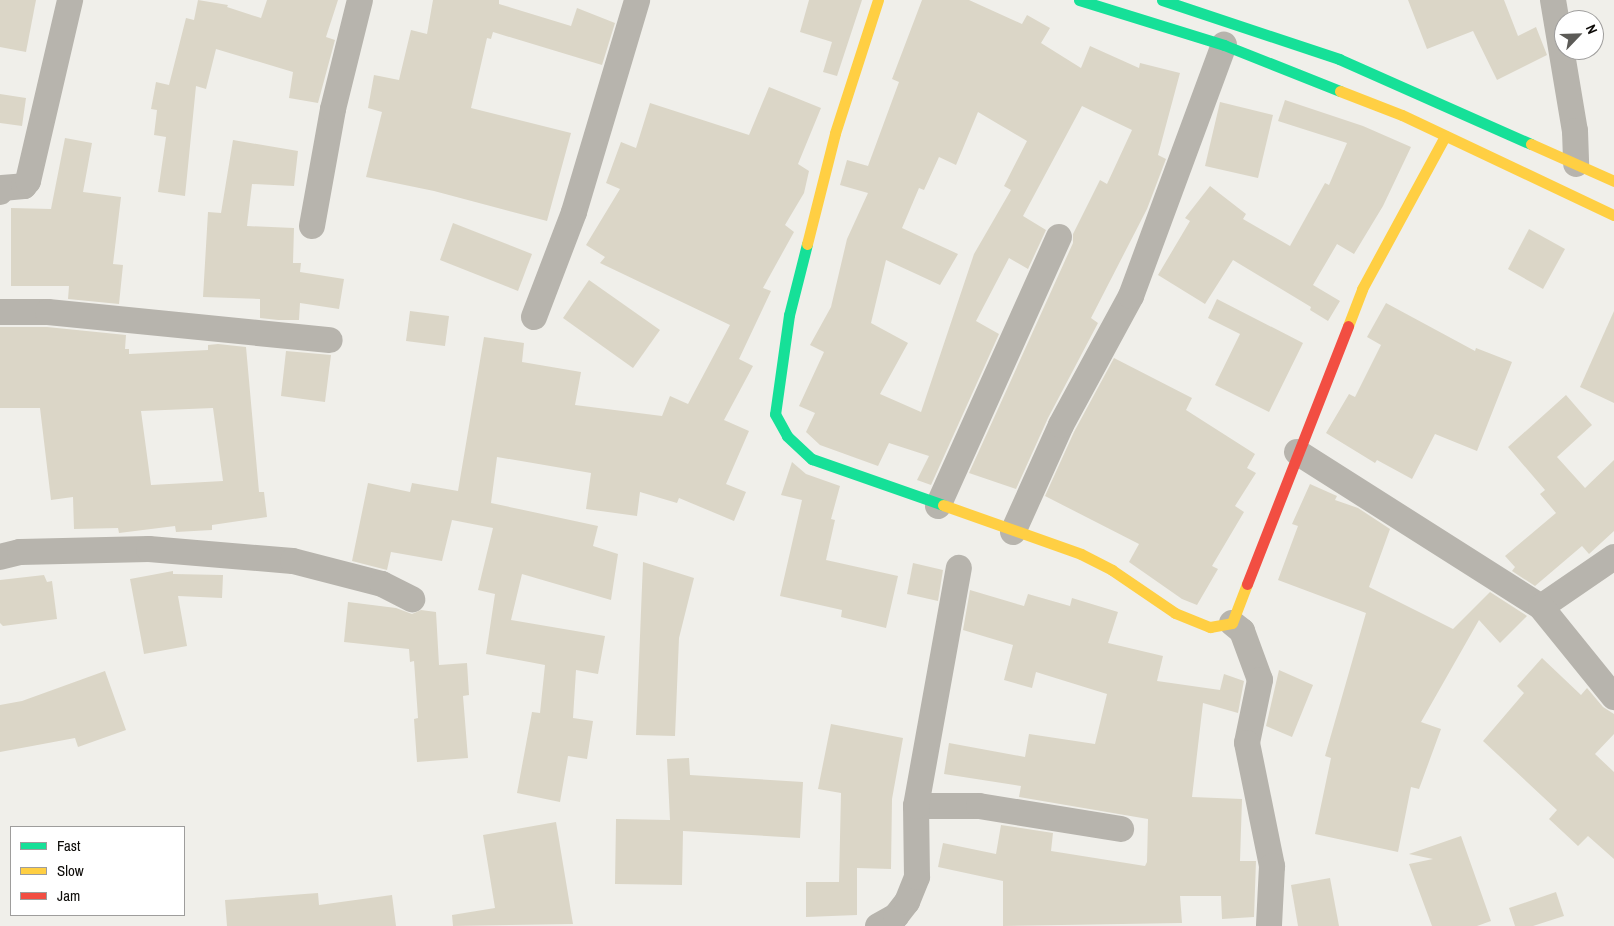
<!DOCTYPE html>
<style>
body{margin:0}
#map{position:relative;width:1614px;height:926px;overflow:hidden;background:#f0efea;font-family:"Archivo Narrow",sans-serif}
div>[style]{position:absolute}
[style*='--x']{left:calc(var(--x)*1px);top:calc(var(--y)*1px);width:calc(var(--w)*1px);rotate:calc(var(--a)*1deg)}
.building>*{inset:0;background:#dbd6c7}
.street>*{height:26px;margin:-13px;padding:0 13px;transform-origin:13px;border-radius:13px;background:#b7b4ad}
.fast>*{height:11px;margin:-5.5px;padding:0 5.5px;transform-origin:5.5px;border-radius:5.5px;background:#16e098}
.slow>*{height:11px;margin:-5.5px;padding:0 5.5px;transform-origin:5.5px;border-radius:5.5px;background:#ffcf43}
.jam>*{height:11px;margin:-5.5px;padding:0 5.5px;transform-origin:5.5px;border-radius:5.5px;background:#f24e42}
span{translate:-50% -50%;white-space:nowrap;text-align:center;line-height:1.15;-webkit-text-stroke:4.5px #fff;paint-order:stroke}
.legend{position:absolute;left:10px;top:826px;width:175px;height:90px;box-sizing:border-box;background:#fff;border:1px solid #9e9d9c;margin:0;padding:6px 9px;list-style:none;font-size:15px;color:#0d0b08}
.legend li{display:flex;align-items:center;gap:10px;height:25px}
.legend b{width:25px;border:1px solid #9e9d9c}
.north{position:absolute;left:1554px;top:10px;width:50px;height:50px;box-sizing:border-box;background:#fff;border:1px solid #9e9d9c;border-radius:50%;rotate:66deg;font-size:14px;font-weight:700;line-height:20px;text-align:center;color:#0d0b08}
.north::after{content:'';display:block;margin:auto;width:18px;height:22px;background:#5c5b57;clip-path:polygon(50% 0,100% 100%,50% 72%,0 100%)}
</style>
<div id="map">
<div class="building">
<div style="clip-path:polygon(0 0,36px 0,26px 52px,0 47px)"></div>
<div style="clip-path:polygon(198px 0,228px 5px,227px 7px,261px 18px,267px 0,338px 0,326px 37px,335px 40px,318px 103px,289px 98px,293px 72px,216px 49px,206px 89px,196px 86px,185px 196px,158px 192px,166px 137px,154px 135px,157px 110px,151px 109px,156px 82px,169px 85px,186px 18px,194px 20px)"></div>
<div style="clip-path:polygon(433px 0,499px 0,499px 4px,571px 26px,577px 8px,615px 23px,602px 65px,493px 32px,491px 39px,487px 38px,471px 108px,571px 133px,547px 221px,434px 191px,366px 177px,382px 112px,368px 108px,374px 75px,399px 80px,411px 30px,427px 34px)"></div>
<div style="clip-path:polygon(809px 0,862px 0,837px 76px,823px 72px,832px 42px,800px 32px)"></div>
<div style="clip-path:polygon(evenodd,922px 0,969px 0,1022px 24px,1027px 15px,1050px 28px,1041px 43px,1081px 68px,1090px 46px,1139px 68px,1140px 63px,1180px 73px,1158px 155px,1166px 159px,1147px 209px,1091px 318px,1098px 323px,1048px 418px,1016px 489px,969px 473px,1073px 243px,1073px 234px,1100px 180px,1107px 184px,1132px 130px,1082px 106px,1023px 216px,1046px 230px,1028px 269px,1009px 258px,976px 321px,999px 334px,931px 485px,917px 480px,929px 456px,889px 443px,878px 466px,820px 445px,806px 432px,815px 413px,799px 406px,824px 352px,810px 345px,831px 307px,847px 239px,868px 193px,840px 185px,847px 160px,868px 166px,899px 82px,892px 79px,922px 0,978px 112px,1027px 141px,1004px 186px,1011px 190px,974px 254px,921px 412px,880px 394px,908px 343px,871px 323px,886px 260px,940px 285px,958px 254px,902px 228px,919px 188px,924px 190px,939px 157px,956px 165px,978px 112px)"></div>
<div style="clip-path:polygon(1408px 0,1504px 0,1518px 36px,1536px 27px,1547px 55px,1497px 80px,1473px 31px,1427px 49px)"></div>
<div style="clip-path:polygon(769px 87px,821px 108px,798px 164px,809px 171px,804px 193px,785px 225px,794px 232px,763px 288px,771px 291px,739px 359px,753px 366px,724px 420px,749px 431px,726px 484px,746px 492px,734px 521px,679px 498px,677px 503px,640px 492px,637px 516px,586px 509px,591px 473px,497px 457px,491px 503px,598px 526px,593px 546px,618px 554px,611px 600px,522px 574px,511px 620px,605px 636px,598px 674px,576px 670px,573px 718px,593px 721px,587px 759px,568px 756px,560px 802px,517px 793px,532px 712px,540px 713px,545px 665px,486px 654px,495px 594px,478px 590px,493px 528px,452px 520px,442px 561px,391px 552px,387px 570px,352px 561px,368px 483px,410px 492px,412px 483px,458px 491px,484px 337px,524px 343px,522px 362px,581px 372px,575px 405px,662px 416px,670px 396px,688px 404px,730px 325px,600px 263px,605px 257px,586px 245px,620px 189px,606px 183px,621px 142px,636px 148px,650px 103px,749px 135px)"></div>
<div style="clip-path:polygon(0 94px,26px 98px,22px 126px,0 123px)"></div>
<div style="clip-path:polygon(1285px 100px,1363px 126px,1411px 147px,1383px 206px,1354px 254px,1337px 244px,1313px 285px,1340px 301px,1328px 321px,1310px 310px,1311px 307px,1233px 260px,1205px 304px,1158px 275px,1190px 221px,1185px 218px,1210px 186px,1246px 214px,1243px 219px,1290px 246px,1325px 183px,1329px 185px,1347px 143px,1278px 121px)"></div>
<div style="clip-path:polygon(1220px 102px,1273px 115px,1258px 178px,1205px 166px)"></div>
<div style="clip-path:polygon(65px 138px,92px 143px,83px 192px,121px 197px,113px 264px,123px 265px,119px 304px,68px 299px,69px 286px,11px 286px,11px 208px,51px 209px)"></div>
<div style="clip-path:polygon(233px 140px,298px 151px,294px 186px,252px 184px,247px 226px,294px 228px,293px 263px,301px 263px,300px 272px,344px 279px,339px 309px,300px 303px,299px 320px,278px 320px,260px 318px,260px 299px,203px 297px,208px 212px,221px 213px)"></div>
<div style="clip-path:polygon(453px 223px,532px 254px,518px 291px,440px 260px)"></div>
<div style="clip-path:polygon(1529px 229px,1565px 249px,1543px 289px,1508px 269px)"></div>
<div style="clip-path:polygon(589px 280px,660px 330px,633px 368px,563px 318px)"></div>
<div style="clip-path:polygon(1217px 299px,1303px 343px,1269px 412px,1215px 385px,1240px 334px,1208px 318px)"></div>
<div style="clip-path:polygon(1386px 303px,1475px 351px,1476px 348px,1512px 362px,1477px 451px,1435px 434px,1412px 479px,1377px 460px,1375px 463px,1326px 433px,1349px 394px,1355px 397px,1381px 345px,1367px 337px)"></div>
<div style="clip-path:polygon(410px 311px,449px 316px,445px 346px,406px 341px)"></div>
<div style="clip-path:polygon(1614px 311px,1614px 403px,1580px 387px)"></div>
<div style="clip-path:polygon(evenodd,0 327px,47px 327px,126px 335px,125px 349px,129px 349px,129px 354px,208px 350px,208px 345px,218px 344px,246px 347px,259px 492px,264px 492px,267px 517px,212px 525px,212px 530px,176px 532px,175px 526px,119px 533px,118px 528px,74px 529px,73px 497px,51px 500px,40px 408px,0 408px,0 327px,213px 408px,223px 481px,151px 485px,141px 411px,213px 408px)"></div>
<div style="clip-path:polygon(286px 351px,331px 355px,325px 402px,281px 396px)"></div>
<div style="clip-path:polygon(1114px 358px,1192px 398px,1186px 410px,1255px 454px,1247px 468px,1256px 473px,1235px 506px,1244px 512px,1212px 566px,1218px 569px,1197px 605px,1182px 599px,1129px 562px,1139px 544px,1045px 496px,1074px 432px)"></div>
<div style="clip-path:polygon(1566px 395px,1592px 425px,1557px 457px,1585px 488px,1614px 460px,1614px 531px,1589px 554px,1582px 546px,1535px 586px,1512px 571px,1515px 567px,1505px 556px,1556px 513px,1540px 494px,1545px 490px,1508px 447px)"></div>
<div style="clip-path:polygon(792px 462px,806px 474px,840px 486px,831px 519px,835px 520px,826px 560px,898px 576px,886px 628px,841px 617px,842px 610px,780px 596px,802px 500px,781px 495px)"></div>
<div style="clip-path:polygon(1310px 484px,1337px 496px,1335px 500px,1358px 508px,1390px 529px,1369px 587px,1453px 629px,1490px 592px,1527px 616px,1500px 643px,1479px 620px,1421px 722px,1441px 729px,1419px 789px,1411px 787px,1398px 852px,1315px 834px,1331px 758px,1325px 756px,1366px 613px,1278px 580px,1298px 526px,1292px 524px)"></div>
<div style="clip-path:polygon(643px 562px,694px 578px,679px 638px,675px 736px,636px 735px)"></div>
<div style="clip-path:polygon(913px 563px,943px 570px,938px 601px,907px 594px)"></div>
<div style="clip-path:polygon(173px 571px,173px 574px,223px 575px,222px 598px,178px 596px,187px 646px,144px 654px,130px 579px)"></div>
<div style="clip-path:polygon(44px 575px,47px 582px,52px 581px,57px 619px,3px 626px,0 623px,0 580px)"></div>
<div style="clip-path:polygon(970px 590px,1024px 606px,1028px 594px,1070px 606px,1072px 598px,1118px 612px,1108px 643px,1163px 656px,1157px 681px,1220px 690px,1224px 674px,1244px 681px,1238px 713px,1203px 703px,1192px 797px,1242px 799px,1240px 861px,1256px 861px,1254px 917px,1222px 919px,1221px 896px,1180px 896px,1182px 923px,1003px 926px,1003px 881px,938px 867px,943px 843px,996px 854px,1001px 825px,1053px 833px,1051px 851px,1145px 866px,1147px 862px,1148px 819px,1019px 797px,1021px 786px,944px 774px,949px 743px,1025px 757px,1029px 734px,1095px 744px,1107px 694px,1036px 672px,1032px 688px,1004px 680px,1013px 645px,963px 630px)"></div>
<div style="clip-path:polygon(348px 602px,396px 608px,412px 614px,421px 610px,436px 612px,439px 665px,467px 663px,469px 695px,463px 696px,468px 758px,417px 762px,414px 719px,418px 718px,414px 661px,410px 662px,409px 649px,344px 642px)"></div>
<div style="clip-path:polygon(1542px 658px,1581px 695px,1587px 688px,1603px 707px,1614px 714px,1614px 734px,1595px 754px,1614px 772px,1614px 859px,1588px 836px,1578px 846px,1549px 819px,1557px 810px,1483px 741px,1524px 693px,1517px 686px)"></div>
<div style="clip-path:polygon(1279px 670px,1313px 685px,1292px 737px,1266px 726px)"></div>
<div style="clip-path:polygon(105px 671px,126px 730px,78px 747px,75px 738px,0 752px,0 705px,22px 701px)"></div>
<div style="clip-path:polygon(831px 724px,903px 738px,892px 799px,891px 869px,857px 868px,857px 915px,806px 917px,806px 882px,839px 882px,841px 793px,818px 789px)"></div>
<div style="clip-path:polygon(689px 758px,690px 775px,803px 782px,800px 838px,683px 831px,682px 885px,615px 884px,616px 819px,670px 820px,667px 759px)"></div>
<div style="clip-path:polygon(556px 822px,573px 924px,453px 926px,452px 915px,495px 908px,483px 835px)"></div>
<div style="clip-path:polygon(1461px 836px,1491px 921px,1477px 926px,1432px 926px,1409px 864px,1433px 859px,1409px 854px)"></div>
<div style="clip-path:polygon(1330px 878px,1339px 926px,1298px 926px,1291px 885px)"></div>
<div style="clip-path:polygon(1556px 892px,1564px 916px,1533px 926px,1515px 926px,1509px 908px)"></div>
<div style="clip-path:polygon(318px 893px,319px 905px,392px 895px,396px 926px,227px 926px,225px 900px)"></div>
</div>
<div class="street">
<div style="--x:1553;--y:0;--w:133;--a:80.5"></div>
<div style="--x:1575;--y:131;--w:33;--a:88"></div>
<div style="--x:0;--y:192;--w:4;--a:-63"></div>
<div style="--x:2;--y:188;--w:22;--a:-5"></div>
<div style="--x:24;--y:186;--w:6;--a:-51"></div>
<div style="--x:28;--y:181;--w:186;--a:-76.9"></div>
<div style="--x:312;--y:226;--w:119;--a:-79.8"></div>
<div style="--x:333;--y:109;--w:112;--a:-76.1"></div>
<div style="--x:0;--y:312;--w:48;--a:0"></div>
<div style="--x:48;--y:312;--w:283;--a:5.7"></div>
<div style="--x:534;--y:317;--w:112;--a:-69.1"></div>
<div style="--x:574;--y:212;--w:221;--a:-73.4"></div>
<div style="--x:1297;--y:452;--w:289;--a:32.4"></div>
<div style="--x:938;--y:506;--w:295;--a:-65.8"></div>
<div style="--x:1013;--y:532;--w:117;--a:-65.8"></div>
<div style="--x:1061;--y:425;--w:147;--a:-61.5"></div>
<div style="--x:1131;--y:296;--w:268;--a:-69.7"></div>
<div style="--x:0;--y:557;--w:21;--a:-14"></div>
<div style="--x:20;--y:552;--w:129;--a:-1.3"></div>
<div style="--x:149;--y:549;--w:144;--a:4.8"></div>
<div style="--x:293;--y:561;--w:92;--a:14.5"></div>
<div style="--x:382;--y:584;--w:34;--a:27"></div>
<div style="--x:1614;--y:557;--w:88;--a:145.6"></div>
<div style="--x:1541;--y:607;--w:116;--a:51"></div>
<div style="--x:1232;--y:623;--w:13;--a:39"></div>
<div style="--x:1242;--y:631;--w:52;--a:69.8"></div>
<div style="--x:1260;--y:680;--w:64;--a:101.7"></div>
<div style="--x:1247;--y:743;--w:126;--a:78.5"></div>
<div style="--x:1272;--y:866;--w:60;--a:92.9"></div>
<div style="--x:916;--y:806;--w:63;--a:0"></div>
<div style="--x:979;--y:806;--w:144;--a:9.2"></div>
<div style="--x:878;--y:926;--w:21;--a:-29"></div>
<div style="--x:896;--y:916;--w:18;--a:-52"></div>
<div style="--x:907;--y:902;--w:27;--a:-68"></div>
<div style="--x:917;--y:877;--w:71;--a:-90.8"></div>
<div style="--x:916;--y:806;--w:242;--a:-79.8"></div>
</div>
<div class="fast">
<div style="--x:1079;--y:0;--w:152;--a:17.2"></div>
<div style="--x:1224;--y:45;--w:125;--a:21.6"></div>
<div style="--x:1162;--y:0;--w:187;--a:18.4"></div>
<div style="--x:1339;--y:59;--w:210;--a:23.9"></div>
<div style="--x:807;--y:244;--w:73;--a:104.2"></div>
<div style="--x:789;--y:315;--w:100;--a:98"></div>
<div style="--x:775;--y:414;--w:25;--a:61"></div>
<div style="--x:787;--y:436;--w:34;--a:43"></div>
<div style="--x:812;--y:459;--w:139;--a:19.3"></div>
</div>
<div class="slow">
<div style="--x:1340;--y:91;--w:66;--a:21.2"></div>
<div style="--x:1402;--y:115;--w:234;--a:25.3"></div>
<div style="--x:1531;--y:144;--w:91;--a:24"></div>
<div style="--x:807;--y:244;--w:114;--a:-75.8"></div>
<div style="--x:835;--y:133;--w:140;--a:-72.1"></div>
<div style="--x:1348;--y:326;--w:40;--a:-69"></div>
<div style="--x:1362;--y:289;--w:174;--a:-61.5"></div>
<div style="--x:943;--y:505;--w:146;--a:19.5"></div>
<div style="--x:1081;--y:554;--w:35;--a:27"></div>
<div style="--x:1112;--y:570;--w:76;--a:34.3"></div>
<div style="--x:1175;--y:613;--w:38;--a:22"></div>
<div style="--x:1210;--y:627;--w:22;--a:-10"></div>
<div style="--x:1232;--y:623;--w:42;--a:-69"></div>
</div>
<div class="jam">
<div style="--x:1247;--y:584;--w:277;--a:-68.6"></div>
</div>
<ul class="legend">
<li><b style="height:6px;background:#16e098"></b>Fast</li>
<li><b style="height:6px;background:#ffcf43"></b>Slow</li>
<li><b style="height:6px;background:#f24e42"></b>Jam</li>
</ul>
<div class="north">N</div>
</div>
